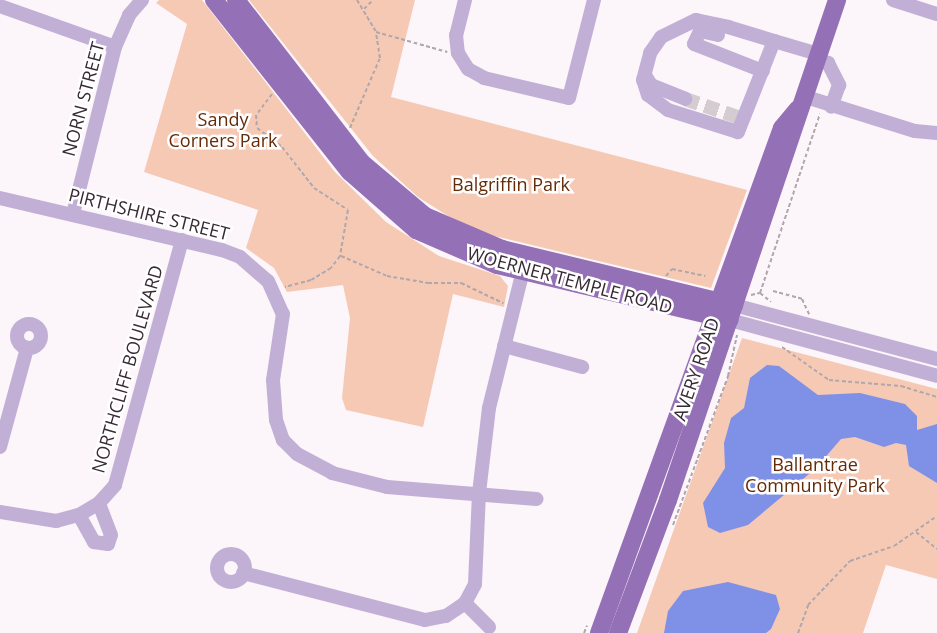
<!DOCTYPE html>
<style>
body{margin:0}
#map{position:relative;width:937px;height:633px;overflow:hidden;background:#fcf5fa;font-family:"Open Sans",sans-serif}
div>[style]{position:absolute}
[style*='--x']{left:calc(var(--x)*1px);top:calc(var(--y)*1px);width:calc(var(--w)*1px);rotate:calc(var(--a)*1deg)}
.green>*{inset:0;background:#f6c9b4}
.water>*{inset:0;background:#7f91e6}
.minor-tunnel>*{height:14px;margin-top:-7px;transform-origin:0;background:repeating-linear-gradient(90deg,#d5ccd2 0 14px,transparent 0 21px)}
.path>*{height:2px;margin-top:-1px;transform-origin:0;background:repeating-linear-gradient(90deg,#b0a7ad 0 4px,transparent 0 6.5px)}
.minor>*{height:14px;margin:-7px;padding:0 7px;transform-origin:7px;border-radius:7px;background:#c2afd6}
.minor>.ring{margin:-7px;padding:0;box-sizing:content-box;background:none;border:14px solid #c2afd6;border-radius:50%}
.major>*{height:18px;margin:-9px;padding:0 9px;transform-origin:9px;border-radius:9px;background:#9471b6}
span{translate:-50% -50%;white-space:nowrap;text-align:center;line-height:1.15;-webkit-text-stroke:5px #fff;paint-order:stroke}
.street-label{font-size:18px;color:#372a32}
.park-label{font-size:18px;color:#652b08}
</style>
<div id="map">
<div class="green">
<div style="clip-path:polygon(159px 0,202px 0,334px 171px,386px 222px,439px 256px,500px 276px,508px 286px,504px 307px,453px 294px,423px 427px,346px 410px,342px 398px,350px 318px,343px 285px,287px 292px,274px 268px,246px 248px,258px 210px,144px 172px,187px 24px,156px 3px)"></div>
<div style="clip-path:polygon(249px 0,415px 0,391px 97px,747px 190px,711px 288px,490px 235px,456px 221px,418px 197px,373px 156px)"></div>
<div style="clip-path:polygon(742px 338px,937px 389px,937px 579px,886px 565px,863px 633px,637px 633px)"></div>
</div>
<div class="water">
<div style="clip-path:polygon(767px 365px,779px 366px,818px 395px,860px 393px,905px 404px,917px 416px,917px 430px,937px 424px,937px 483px,909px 466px,906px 445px,896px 443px,884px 447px,855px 437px,841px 439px,815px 469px,748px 525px,720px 533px,708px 527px,703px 503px,725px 468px,724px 443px,731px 418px,744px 408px,750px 378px)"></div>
<div style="clip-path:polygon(728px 582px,776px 595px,780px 609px,771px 629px,766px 633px,664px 633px,668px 611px,683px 591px)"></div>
</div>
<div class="minor-tunnel">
<div style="--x:685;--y:99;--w:56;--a:18.8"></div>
</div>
<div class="path">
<div style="--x:357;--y:0;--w:37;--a:59"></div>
<div style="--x:376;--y:32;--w:74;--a:15.7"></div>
<div style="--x:364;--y:9;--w:13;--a:-45"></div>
<div style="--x:272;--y:94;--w:26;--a:127"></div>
<div style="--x:256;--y:115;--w:13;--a:86"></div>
<div style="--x:257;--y:128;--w:31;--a:37"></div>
<div style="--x:282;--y:147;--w:52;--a:52"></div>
<div style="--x:314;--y:188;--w:40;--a:32.9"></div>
<div style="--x:348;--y:210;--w:47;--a:99.9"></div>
<div style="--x:340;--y:256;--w:15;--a:127"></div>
<div style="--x:331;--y:268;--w:23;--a:149"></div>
<div style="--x:311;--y:280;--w:27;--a:165"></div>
<div style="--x:350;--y:128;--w:76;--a:-66.8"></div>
<div style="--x:380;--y:58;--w:26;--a:-99"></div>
<div style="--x:341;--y:256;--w:50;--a:23.5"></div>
<div style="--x:387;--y:276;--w:42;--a:9.7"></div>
<div style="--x:428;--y:283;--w:33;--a:0"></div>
<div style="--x:461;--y:283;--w:47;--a:25.5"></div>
<div style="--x:666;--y:276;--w:9;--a:-49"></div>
<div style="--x:672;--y:269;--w:34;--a:12"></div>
<div style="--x:773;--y:291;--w:30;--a:15"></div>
<div style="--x:802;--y:299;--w:17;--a:65"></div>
<div style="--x:760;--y:293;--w:189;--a:-71.5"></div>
<div style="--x:751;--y:295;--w:9;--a:-13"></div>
<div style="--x:760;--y:293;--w:14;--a:39"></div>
<div style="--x:782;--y:347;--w:57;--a:35.1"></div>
<div style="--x:829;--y:380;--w:72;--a:4.8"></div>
<div style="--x:901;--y:386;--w:38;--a:17"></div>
<div style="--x:673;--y:525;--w:159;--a:-69.7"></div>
<div style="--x:728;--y:376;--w:42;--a:-77.6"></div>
<div style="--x:916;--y:532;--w:27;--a:39"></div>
<div style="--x:584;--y:633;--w:8;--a:-67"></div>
<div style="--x:798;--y:633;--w:30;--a:-70"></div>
<div style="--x:808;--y:605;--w:61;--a:-46.3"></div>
<div style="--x:850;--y:561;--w:46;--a:-18.8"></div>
<div style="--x:894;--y:546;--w:52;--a:-34.9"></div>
</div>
<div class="minor">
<div style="--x:465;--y:0;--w:36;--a:104"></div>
<div style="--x:456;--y:35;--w:18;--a:84"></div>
<div style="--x:458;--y:53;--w:19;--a:58"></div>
<div style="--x:468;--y:69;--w:18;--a:29"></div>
<div style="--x:484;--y:78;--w:87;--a:13.2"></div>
<div style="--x:569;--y:98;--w:101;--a:-75.7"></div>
<div style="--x:893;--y:0;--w:46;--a:17.7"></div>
<div style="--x:0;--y:6;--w:122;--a:19.6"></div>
<div style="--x:718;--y:35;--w:18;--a:-167"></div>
<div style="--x:700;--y:31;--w:14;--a:115"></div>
<div style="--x:694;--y:44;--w:74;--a:21.4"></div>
<div style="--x:774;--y:41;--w:98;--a:111.6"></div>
<div style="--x:738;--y:132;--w:73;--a:-162.6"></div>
<div style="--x:668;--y:110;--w:25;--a:-143"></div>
<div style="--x:648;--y:95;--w:16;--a:-108"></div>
<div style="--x:643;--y:80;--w:28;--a:-75"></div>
<div style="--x:650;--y:53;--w:19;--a:-55"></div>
<div style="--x:661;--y:37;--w:39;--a:-26"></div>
<div style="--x:696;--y:20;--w:33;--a:12"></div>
<div style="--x:728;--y:27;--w:48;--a:16.9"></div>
<div style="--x:774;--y:41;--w:46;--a:16.5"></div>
<div style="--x:816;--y:59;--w:13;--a:18"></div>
<div style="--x:828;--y:63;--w:25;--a:63"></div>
<div style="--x:839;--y:85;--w:23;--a:110"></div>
<div style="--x:645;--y:75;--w:12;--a:59"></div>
<div style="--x:651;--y:85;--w:37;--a:22"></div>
<div style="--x:803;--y:96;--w:117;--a:17.4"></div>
<div style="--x:915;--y:131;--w:22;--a:5"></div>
<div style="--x:0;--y:198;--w:228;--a:13.2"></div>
<div style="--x:222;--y:250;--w:19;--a:21"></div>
<div style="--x:240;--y:257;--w:37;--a:41"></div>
<div style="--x:268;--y:281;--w:36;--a:66"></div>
<div style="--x:283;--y:314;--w:67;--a:98.6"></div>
<div style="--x:273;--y:380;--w:40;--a:85.7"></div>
<div style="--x:276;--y:420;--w:21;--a:71"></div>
<div style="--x:283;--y:440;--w:20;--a:45"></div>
<div style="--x:297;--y:454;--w:40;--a:28"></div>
<div style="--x:332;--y:473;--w:57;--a:14.3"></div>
<div style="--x:387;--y:487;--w:150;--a:4.6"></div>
<div style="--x:73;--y:214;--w:172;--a:-75.9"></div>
<div style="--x:115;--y:47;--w:35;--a:-66"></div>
<div style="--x:129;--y:15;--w:20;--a:-49"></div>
<div style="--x:734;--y:305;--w:210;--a:14.9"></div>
<div style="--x:730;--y:320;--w:214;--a:15.1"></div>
<div class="ring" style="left:17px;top:324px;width:10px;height:10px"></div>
<div style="--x:504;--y:346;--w:81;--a:15.1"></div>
<div style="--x:0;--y:447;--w:103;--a:-74.7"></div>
<div style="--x:0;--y:512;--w:57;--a:9.1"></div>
<div style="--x:56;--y:521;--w:24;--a:-15"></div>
<div style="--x:79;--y:515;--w:23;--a:-31"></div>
<div style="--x:99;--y:503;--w:24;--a:-48"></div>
<div style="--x:115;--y:485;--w:254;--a:-74.7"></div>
<div style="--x:79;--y:515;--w:31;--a:61"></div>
<div style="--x:94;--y:542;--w:14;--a:8"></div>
<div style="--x:108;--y:544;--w:9;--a:-72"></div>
<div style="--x:111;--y:535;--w:34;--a:-111"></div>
<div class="ring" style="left:217px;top:554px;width:14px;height:14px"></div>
<div style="--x:243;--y:573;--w:188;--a:14.5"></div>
<div style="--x:425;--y:620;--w:21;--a:-11"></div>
<div style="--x:446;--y:616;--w:23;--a:-34"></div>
<div style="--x:465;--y:603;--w:21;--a:-62"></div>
<div style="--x:475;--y:584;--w:91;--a:-87.5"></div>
<div style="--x:479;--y:493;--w:86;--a:-83.3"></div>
<div style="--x:489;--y:408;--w:141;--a:-76.1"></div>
<div style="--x:465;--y:603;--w:34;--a:45"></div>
</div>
<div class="major">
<div style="--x:214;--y:0;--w:219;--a:51.7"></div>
<div style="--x:350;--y:172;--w:88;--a:41.3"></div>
<div style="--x:416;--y:230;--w:88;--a:23.4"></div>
<div style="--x:497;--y:265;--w:239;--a:13.3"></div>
<div style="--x:236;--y:0;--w:205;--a:52.3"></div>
<div style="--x:361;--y:162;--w:84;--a:40.2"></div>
<div style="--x:425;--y:216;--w:84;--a:23.2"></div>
<div style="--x:502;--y:249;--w:239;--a:13.6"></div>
<div style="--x:599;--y:633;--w:537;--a:-70.08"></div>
<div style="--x:782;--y:128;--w:25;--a:-50"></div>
<div style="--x:618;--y:633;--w:142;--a:-69.4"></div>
<div style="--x:668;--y:500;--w:528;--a:-71.32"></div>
</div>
<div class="street-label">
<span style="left:83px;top:99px;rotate:-75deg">NORN STREET</span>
<span style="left:149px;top:214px;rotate:14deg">PIRTHSHIRE STREET</span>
<span style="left:570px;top:280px;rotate:15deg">WOERNER TEMPLE ROAD</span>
<span style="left:127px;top:369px;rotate:-74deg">NORTHCLIFF BOULEVARD</span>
<span style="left:696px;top:369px;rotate:-71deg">AVERY ROAD</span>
</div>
<div class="park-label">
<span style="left:223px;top:130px">Sandy<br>Corners Park</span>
<span style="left:511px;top:184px">Balgriffin Park</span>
<span style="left:815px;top:475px">Ballantrae<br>Community Park</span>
</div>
</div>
